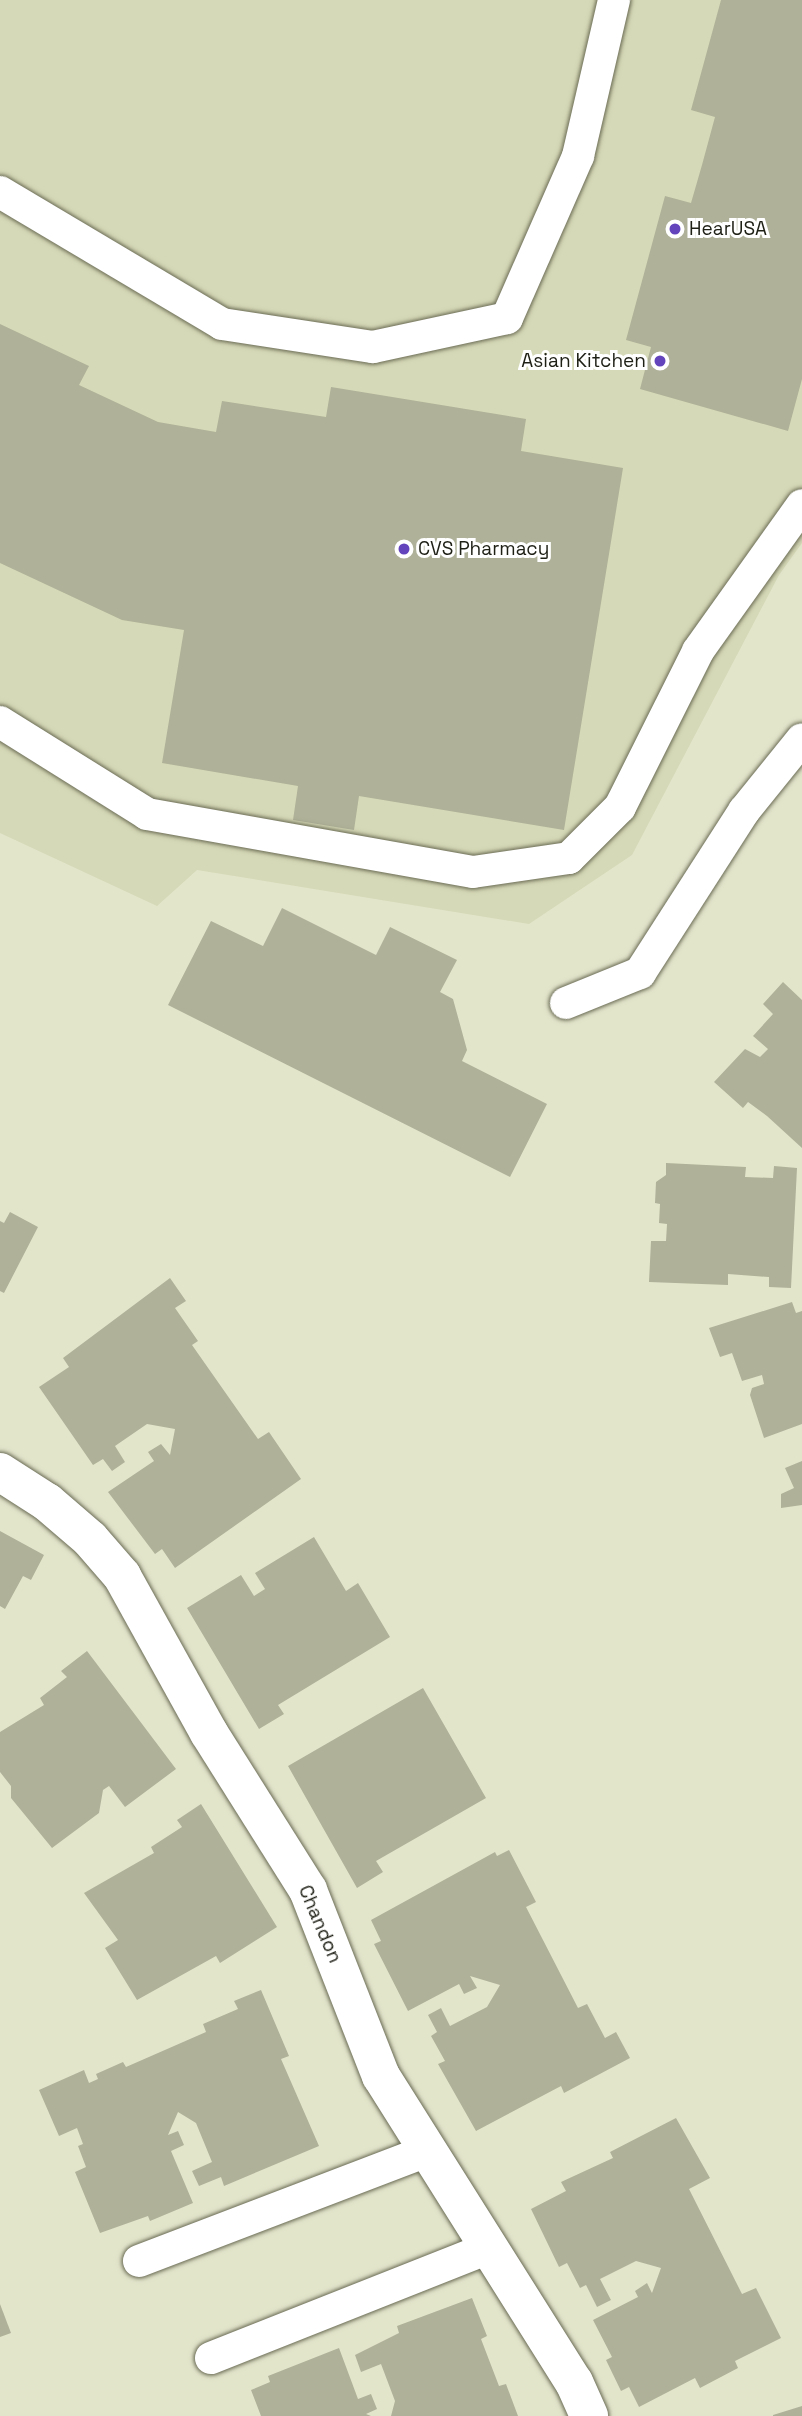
<!DOCTYPE html>
<style>
body{margin:0}
#map{position:relative;width:802px;height:2416px;overflow:hidden;background:#e3e5cb;font-family:"Space Grotesk",sans-serif}
div>[style]{position:absolute}
[style*='--x']{left:calc(var(--x)*1px);top:calc(var(--y)*1px);width:calc(var(--w)*1px);rotate:calc(var(--a)*1deg)}
.built>*{inset:0;background:#d6d9b7}
.building>*{inset:0;background:#afb198}
.roads{filter:drop-shadow(0 0 2px #6a6b54) drop-shadow(0 0 2px #6a6b54)}
.lane>*{height:32px;margin:-16px;padding:0 16px;transform-origin:16px;border-radius:16px;background:#fff}
.street>*{height:38px;margin:-19px;padding:0 19px;transform-origin:19px;border-radius:19px;background:#fff}
.dots>*{width:19px;height:19px;translate:-50% -50%;box-sizing:border-box;border:4px solid #fff;border-radius:50%}
span{translate:-50% -50%;white-space:nowrap;text-align:center;line-height:1.15;-webkit-text-stroke:6px #fff;paint-order:stroke}
.poi-label{font-size:19px;color:#1e1f15}
.left{translate:0 -50%;text-align:left}
.right{translate:-100% -50%;text-align:right}
.street-label{font-size:19px;color:#1e1f15}
</style>
<div id="map">
<div class="built">
<div style="clip-path:polygon(0 0,802px 0,802px 543px,779px 575px,632px 855px,529px 924px,197px 870px,157px 906px,0 833px)"></div>
</div>
<div class="building">
<div style="clip-path:polygon(721px 0,802px 0,802px 379px,788px 431px,640px 389px,651px 347px,626px 340px,665px 196px,691px 203px,702px 165px,715px 117px,691px 110px)"></div>
<div style="clip-path:polygon(0 324px,89px 366px,79px 385px,158px 422px,216px 432px,222px 401px,326px 417px,331px 387px,526px 419px,521px 451px,623px 468px,564px 830px,359px 796px,354px 830px,293px 820px,298px 786px,162px 763px,184px 630px,122px 620px,0 563px)"></div>
<div style="clip-path:polygon(282px 908px,376px 955px,390px 927px,457px 960px,440px 992px,453px 999px,467px 1050px,462px 1061px,547px 1104px,510px 1177px,168px 1005px,211px 921px,263px 946px)"></div>
<div style="clip-path:polygon(783px 982px,802px 1000px,802px 1148px,767px 1116px,748px 1102px,743px 1108px,714px 1082px,745px 1049px,760px 1057px,768px 1049px,753px 1036px,773px 1014px,763px 1004px)"></div>
<div style="clip-path:polygon(666px 1163px,746px 1167px,745px 1177px,773px 1178px,774px 1166px,797px 1168px,791px 1288px,769px 1287px,769px 1277px,728px 1274px,728px 1285px,649px 1282px,651px 1241px,666px 1241px,667px 1224px,659px 1223px,660px 1204px,655px 1203px,656px 1182px,666px 1175px)"></div>
<div style="clip-path:polygon(10px 1212px,38px 1227px,4px 1293px,0 1291px,0 1221px,4px 1223px)"></div>
<div style="clip-path:polygon(170px 1278px,186px 1301px,175px 1308px,198px 1341px,192px 1345px,258px 1439px,269px 1432px,301px 1479px,175px 1568px,162px 1549px,155px 1554px,108px 1492px,154px 1461px,148px 1452px,161px 1444px,170px 1455px,175px 1429px,147px 1424px,115px 1446px,125px 1462px,112px 1471px,103px 1459px,93px 1465px,39px 1387px,69px 1367px,63px 1358px)"></div>
<div style="clip-path:polygon(792px 1302px,796px 1313px,802px 1311px,802px 1424px,764px 1438px,750px 1395px,752px 1388px,764px 1384px,762px 1375px,742px 1381px,732px 1353px,720px 1357px,709px 1328px)"></div>
<div style="clip-path:polygon(802px 1461px,802px 1505px,781px 1508px,781px 1494px,794px 1488px,785px 1468px)"></div>
<div style="clip-path:polygon(0 1531px,44px 1555px,31px 1580px,23px 1576px,5px 1609px,0 1606px)"></div>
<div style="clip-path:polygon(314px 1537px,346px 1591px,358px 1583px,390px 1637px,278px 1705px,284px 1714px,259px 1729px,187px 1608px,241px 1575px,254px 1596px,265px 1589px,255px 1573px)"></div>
<div style="clip-path:polygon(87px 1651px,176px 1769px,125px 1807px,109px 1786px,103px 1790px,99px 1813px,52px 1848px,11px 1798px,11px 1786px,0 1772px,0 1732px,44px 1705px,40px 1698px,67px 1677px,61px 1671px)"></div>
<div style="clip-path:polygon(423px 1688px,486px 1798px,376px 1861px,383px 1872px,357px 1888px,288px 1766px)"></div>
<div style="clip-path:polygon(201px 1804px,277px 1927px,220px 1963px,216px 1956px,137px 2000px,105px 1948px,118px 1940px,84px 1893px,154px 1853px,151px 1847px,182px 1827px,177px 1820px)"></div>
<div style="clip-path:polygon(509px 1850px,536px 1902px,526px 1907px,578px 2008px,587px 2004px,605px 2038px,616px 2032px,630px 2058px,564px 2093px,561px 2086px,476px 2131px,438px 2064px,445px 2061px,431px 2036px,437px 2032px,428px 2015px,441px 2008px,450px 2026px,487px 2007px,500px 1985px,470px 1976px,477px 1988px,464px 1994px,459px 1984px,408px 2011px,374px 1944px,381px 1941px,371px 1920px,495px 1852px,497px 1856px)"></div>
<div style="clip-path:polygon(261px 1990px,289px 2056px,281px 2059px,319px 2146px,224px 2186px,221px 2177px,199px 2186px,192px 2171px,212px 2162px,196px 2123px,178px 2112px,168px 2135px,178px 2131px,184px 2145px,171px 2151px,193px 2203px,150px 2221px,148px 2216px,100px 2233px,75px 2172px,86px 2167px,78px 2146px,83px 2144px,77px 2128px,59px 2136px,39px 2090px,84px 2070px,89px 2083px,98px 2079px,96px 2074px,123px 2062px,126px 2067px,206px 2032px,203px 2024px,238px 2009px,234px 2001px)"></div>
<div style="clip-path:polygon(676px 2118px,710px 2178px,689px 2189px,742px 2294px,756px 2288px,781px 2338px,735px 2361px,738px 2368px,700px 2388px,695px 2378px,639px 2407px,629px 2387px,621px 2391px,606px 2360px,612px 2357px,593px 2320px,638px 2297px,635px 2291px,647px 2283px,652px 2293px,661px 2268px,636px 2261px,600px 2279px,611px 2300px,597px 2307px,586px 2285px,580px 2288px,567px 2263px,559px 2267px,531px 2209px,566px 2191px,561px 2182px,613px 2158px,610px 2152px)"></div>
<div style="clip-path:polygon(472px 2298px,487px 2336px,481px 2339px,499px 2386px,506px 2384px,518px 2416px,391px 2416px,395px 2401px,381px 2364px,361px 2372px,355px 2355px,399px 2333px,397px 2326px)"></div>
<div style="clip-path:polygon(0 2304px,11px 2333px,0 2337px)"></div>
<div style="clip-path:polygon(339px 2348px,358px 2399px,371px 2394px,377px 2409px,366px 2414px,371px 2416px,261px 2416px,251px 2390px,270px 2382px,268px 2376px)"></div>
<div style="clip-path:polygon(802px 2406px,802px 2416px,773px 2416px,773px 2415px)"></div>
</div>
<div class="roads">
<div class="lane">
<div style="--x:0;--y:192;--w:258;--a:30.7"></div>
<div style="--x:222;--y:324;--w:153;--a:8.7"></div>
<div style="--x:373;--y:347;--w:137;--a:-12.2"></div>
<div style="--x:507;--y:318;--w:177;--a:-66.3"></div>
<div style="--x:578;--y:156;--w:160;--a:-77"></div>
<div style="--x:0;--y:722;--w:173;--a:32"></div>
<div style="--x:147;--y:814;--w:331;--a:10.1"></div>
<div style="--x:473;--y:872;--w:97;--a:-8.3"></div>
<div style="--x:569;--y:858;--w:72;--a:-45"></div>
<div style="--x:620;--y:807;--w:174;--a:-63.4"></div>
<div style="--x:698;--y:651;--w:179;--a:-54.5"></div>
<div style="--x:566;--y:1003;--w:80;--a:-22.1"></div>
<div style="--x:640;--y:973;--w:193;--a:-57.3"></div>
<div style="--x:744;--y:811;--w:92;--a:-51.1"></div>
<div style="--x:139;--y:2261;--w:311;--a:-20.9"></div>
<div style="--x:211;--y:2358;--w:301;--a:-21.6"></div>
</div>
<div class="street">
<div style="--x:0;--y:1472;--w:56;--a:32.6"></div>
<div style="--x:47;--y:1502;--w:57;--a:40.7"></div>
<div style="--x:90;--y:1539;--w:49;--a:49.1"></div>
<div style="--x:122;--y:1576;--w:179;--a:61"></div>
<div style="--x:209;--y:1733;--w:186;--a:57.8"></div>
<div style="--x:308;--y:1890;--w:200;--a:68.6"></div>
<div style="--x:381;--y:2076;--w:362;--a:57.8"></div>
<div style="--x:574;--y:2382;--w:37;--a:66"></div>
</div>
</div>
<div class="dots">
<div style="left:675px;top:229px;background:#6444bc"></div>
<div style="left:660px;top:361px;background:#6444bc"></div>
<div style="left:404px;top:549px;background:#6444bc"></div>
</div>
<div class="poi-label">
<span class="left" style="left:689px;top:229px">HearUSA</span>
<span class="right" style="left:646px;top:361px">Asian Kitchen</span>
<span class="left" style="left:418px;top:549px">CVS Pharmacy</span>
</div>
<div class="street-label">
<span style="left:320px;top:1924px;rotate:67deg">Chandon</span>
</div>
</div>
